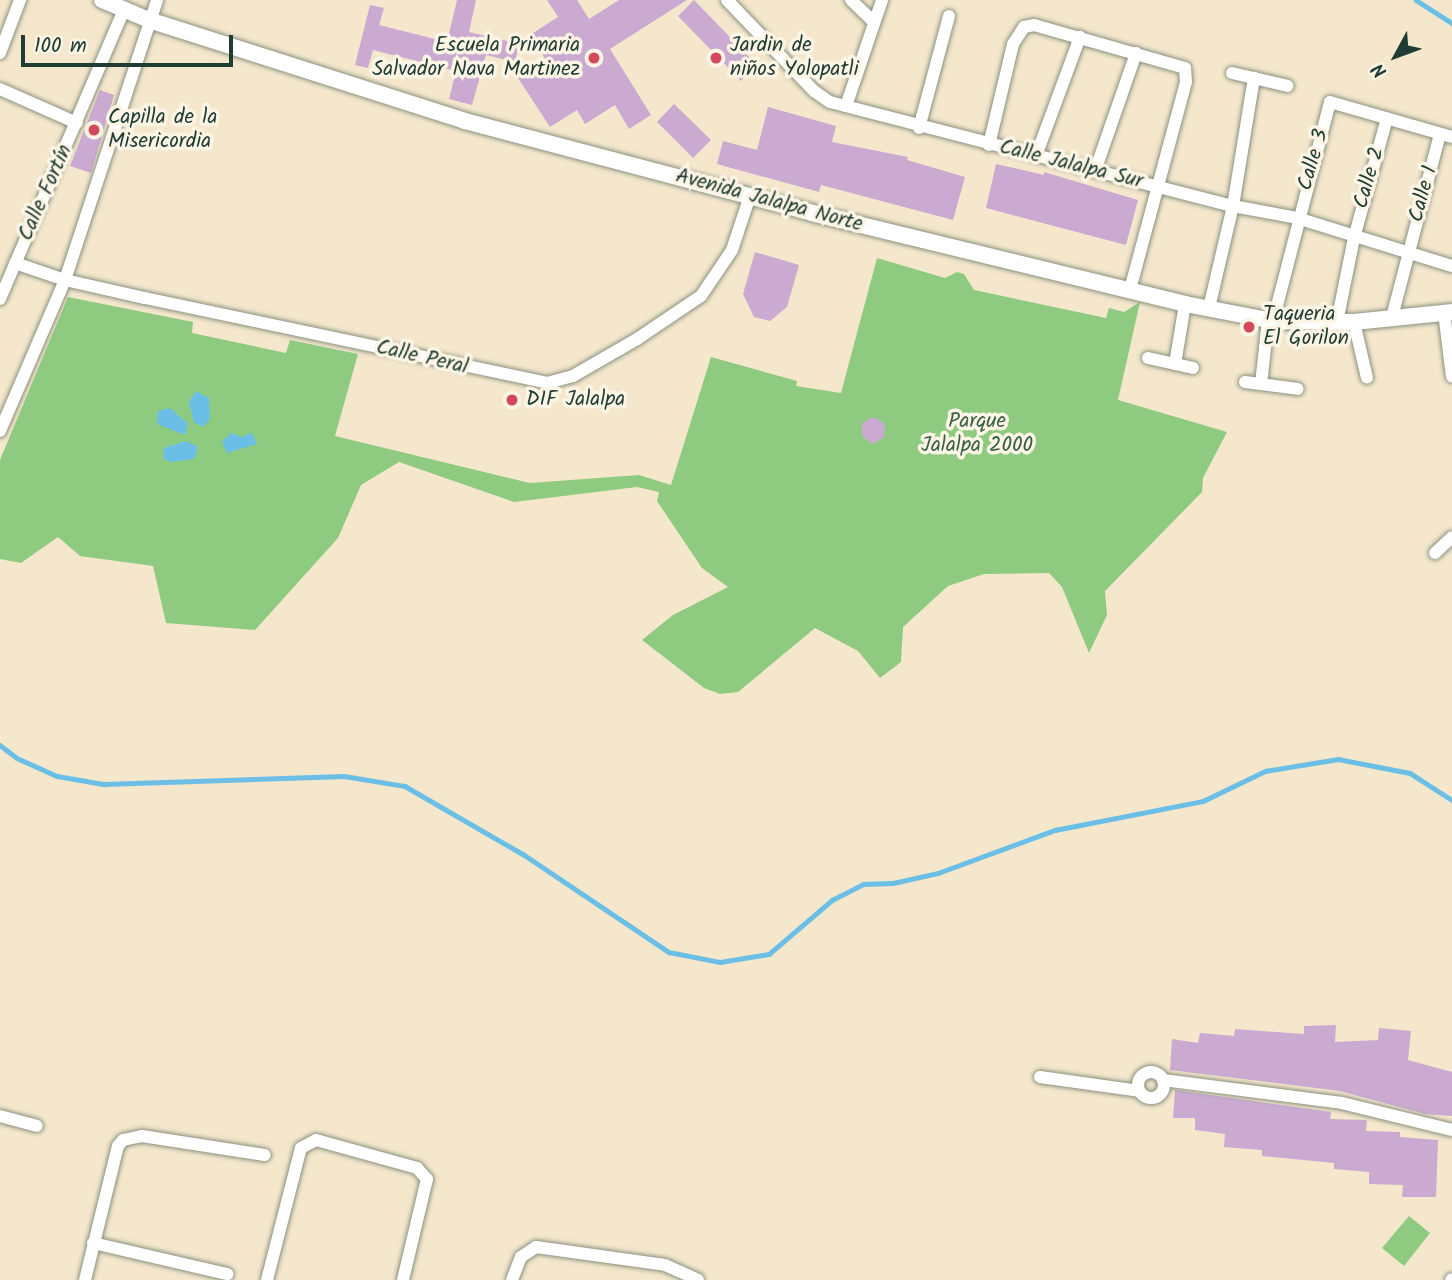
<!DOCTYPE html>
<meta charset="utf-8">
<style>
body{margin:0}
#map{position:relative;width:1452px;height:1280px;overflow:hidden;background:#f4e7cc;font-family:Kalam,sans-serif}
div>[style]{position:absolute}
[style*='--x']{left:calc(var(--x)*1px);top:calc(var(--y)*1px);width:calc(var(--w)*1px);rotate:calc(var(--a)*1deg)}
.green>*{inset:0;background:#8ecb80}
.water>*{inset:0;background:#6bbfe7}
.stream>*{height:4.5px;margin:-2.25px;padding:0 2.25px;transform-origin:2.25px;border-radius:2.25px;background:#6bbfe7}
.building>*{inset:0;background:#caaad1}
.roads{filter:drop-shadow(0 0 2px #8a9280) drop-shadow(0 0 2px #8a9280)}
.minor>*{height:12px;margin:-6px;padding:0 6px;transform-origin:6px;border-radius:6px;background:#fff}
.minor>.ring{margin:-6px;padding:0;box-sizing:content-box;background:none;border:12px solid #fff;border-radius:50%}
.tertiary>*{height:16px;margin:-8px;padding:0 8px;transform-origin:8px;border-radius:8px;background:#fff}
.dots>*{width:19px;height:19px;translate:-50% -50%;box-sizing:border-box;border:4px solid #fcf5e5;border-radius:50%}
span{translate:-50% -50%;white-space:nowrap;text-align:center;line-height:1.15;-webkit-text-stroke:7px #fcf5e5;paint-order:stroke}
.poi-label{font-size:21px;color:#1f3d34}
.right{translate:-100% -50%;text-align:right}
.left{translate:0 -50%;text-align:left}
.street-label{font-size:21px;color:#1f3d34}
.park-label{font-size:21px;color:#3b6047}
.north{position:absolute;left:1361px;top:21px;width:70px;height:70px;-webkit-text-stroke:5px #fcf5e5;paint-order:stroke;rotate:229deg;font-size:19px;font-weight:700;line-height:28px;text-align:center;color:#1f3d34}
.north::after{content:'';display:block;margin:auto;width:24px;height:32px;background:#1f3d34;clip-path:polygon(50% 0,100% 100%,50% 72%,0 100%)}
.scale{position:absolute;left:21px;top:35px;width:212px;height:32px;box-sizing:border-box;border:4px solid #1f3d34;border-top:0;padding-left:9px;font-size:21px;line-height:24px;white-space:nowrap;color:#1f3d34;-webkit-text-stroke:5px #fcf5e5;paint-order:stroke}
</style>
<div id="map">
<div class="green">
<div style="clip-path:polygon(877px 258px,945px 278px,957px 272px,964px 274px,974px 290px,1106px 318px,1109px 308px,1124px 312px,1140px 302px,1118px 400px,1227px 432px,1203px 478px,1202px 492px,1105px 591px,1107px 615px,1089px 653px,1062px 587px,1049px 573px,984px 574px,948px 586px,903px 627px,901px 662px,880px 678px,858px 651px,815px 628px,738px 692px,720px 694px,704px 688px,642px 640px,673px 615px,728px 587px,702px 568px,657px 501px,659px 492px,637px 487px,514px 502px,399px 462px,361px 485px,338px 538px,255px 630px,166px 623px,153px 566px,80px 556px,58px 537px,21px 563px,0 559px,0 460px,68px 297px,193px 322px,192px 333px,286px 353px,290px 340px,358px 354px,335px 436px,530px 483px,639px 475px,671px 485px,711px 357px,797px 381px,796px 386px,841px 393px)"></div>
<div style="clip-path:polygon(1409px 1216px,1430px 1233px,1404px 1266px,1382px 1248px)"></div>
</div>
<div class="water">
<div style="clip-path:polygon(196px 391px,209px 398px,210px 419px,203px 427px,194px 422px,189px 402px)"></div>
<div style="clip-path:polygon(170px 408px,188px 424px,185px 435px,157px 424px,158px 411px)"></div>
<div style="clip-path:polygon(232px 433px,241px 437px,252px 433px,257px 444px,227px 453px,222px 441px)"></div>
<div style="clip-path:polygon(186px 441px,198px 447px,194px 459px,170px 462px,163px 458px,164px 448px)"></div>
</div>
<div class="stream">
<div style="--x:1416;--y:0;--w:43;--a:32.6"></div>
<div style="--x:0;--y:745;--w:21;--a:37"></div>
<div style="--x:17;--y:758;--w:44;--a:24.2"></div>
<div style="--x:57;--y:776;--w:48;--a:9.7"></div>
<div style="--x:104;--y:784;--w:240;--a:-1.9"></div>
<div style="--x:344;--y:776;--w:62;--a:9.3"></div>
<div style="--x:405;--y:786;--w:136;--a:30"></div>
<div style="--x:523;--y:854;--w:176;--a:33.9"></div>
<div style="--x:669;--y:952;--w:52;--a:11.1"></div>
<div style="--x:720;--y:962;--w:50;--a:-9.3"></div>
<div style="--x:769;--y:954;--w:83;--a:-40.6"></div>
<div style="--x:832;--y:900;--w:35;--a:-27"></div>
<div style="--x:863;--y:884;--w:30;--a:-2"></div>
<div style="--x:893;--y:883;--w:46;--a:-12.5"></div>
<div style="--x:938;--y:873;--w:125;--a:-20.2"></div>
<div style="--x:1055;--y:830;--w:151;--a:-11.1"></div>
<div style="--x:1203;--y:801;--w:69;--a:-25.8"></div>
<div style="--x:1265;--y:771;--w:74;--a:-9.3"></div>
<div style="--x:1338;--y:759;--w:73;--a:11"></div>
<div style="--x:1410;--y:773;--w:50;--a:32.7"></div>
</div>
<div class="building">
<div style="clip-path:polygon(457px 0,476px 0,469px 32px,519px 44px,515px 62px,486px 55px,472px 105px,449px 99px,456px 71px,373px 50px,368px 68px,355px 65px,370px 5px,384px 8px,379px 25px,447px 42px)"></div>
<div style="clip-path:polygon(547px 0,577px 0,589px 19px,619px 0,687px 0,610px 49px,651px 115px,629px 129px,615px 105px,585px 124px,577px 110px,550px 127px,518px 78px,546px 60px,530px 35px,558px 17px)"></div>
<div style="clip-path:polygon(694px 0,757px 65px,741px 81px,678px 16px)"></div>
<div style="clip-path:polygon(100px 90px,114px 95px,91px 173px,70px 166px)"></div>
<div style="clip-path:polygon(674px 104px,711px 140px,693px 158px,657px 122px)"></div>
<div style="clip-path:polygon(768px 107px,836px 126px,832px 142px,908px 157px,907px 160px,965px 177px,953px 220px,821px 185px,819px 192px,717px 164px,723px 141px,757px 150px)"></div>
<div style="clip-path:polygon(996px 164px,1044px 175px,1044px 172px,1138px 200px,1126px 245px,986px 208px)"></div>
<div style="clip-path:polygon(755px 252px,799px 265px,787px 307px,770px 321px,754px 317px,743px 294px)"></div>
<div style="clip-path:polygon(874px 417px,885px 424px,884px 437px,873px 444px,862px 436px,862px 423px)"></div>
<div style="clip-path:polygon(1336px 1025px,1335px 1042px,1378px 1040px,1379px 1028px,1411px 1031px,1408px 1060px,1452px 1072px,1452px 1116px,1425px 1114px,1340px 1091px,1170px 1070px,1172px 1039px,1198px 1043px,1200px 1033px,1234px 1036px,1235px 1029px,1304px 1034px,1304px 1026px)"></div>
<div style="clip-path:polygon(1175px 1090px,1331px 1112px,1330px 1119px,1367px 1120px,1366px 1131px,1400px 1132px,1400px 1137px,1438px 1140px,1436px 1197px,1402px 1197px,1403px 1185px,1369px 1184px,1369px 1172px,1334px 1169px,1334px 1163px,1262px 1156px,1262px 1150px,1224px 1147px,1225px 1134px,1195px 1130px,1195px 1118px,1173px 1118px)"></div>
</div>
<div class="roads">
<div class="minor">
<div style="--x:727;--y:0;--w:126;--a:46.3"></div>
<div style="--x:814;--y:91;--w:19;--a:35"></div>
<div style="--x:830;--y:102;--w:416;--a:14.5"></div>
<div style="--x:1233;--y:206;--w:65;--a:10.6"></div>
<div style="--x:1297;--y:218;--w:162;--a:17.2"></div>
<div style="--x:851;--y:0;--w:29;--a:44"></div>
<div style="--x:0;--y:53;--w:57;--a:-69.3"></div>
<div style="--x:1232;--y:73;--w:57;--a:13.1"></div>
<div style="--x:0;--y:89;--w:84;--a:23.8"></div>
<div style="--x:846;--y:106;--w:112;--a:-71.2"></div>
<div style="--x:919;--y:128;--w:116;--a:-75"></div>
<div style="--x:989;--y:145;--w:104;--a:-76.6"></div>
<div style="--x:1013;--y:44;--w:20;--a:-57"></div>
<div style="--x:1024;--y:27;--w:10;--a:-11"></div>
<div style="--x:1034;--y:25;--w:157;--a:15.9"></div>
<div style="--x:1185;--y:68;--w:14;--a:86"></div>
<div style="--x:1186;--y:82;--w:215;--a:105.1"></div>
<div style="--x:1036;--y:156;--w:127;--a:-69.7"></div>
<div style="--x:1095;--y:171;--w:125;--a:-70.8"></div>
<div style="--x:15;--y:263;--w:53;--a:18.8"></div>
<div style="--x:65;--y:280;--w:82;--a:12.7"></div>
<div style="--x:145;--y:298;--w:411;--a:11.9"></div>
<div style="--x:547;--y:383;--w:27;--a:-15"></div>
<div style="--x:573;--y:376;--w:74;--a:-30"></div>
<div style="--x:637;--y:339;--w:77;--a:-33.9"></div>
<div style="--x:701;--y:296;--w:55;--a:-56"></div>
<div style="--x:732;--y:250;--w:57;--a:-71.6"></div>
<div style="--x:0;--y:299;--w:314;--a:-66.8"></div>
<div style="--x:1209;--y:308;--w:105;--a:-76.8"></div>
<div style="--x:1233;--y:206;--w:130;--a:-80.7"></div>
<div style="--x:1444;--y:312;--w:65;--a:83"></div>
<div style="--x:1392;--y:317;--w:189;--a:-75.3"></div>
<div style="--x:1273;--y:321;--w:226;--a:-75.4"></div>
<div style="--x:1330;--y:102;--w:127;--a:16"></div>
<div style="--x:1337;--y:322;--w:86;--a:-78.6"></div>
<div style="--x:1354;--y:238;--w:124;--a:-74.6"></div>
<div style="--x:1354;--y:322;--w:57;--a:76.9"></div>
<div style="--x:1148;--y:358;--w:46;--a:12.5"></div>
<div style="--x:1175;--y:364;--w:61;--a:-80.5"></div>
<div style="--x:1245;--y:382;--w:53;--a:7.5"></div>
<div style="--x:1261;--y:384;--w:63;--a:-83.7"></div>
<div style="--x:0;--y:431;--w:164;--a:-66.7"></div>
<div style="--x:65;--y:280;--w:295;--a:-71.8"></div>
<div style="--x:1435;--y:553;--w:23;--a:-43"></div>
<div class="ring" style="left:1138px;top:1072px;width:14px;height:14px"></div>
<div style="--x:1040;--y:1077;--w:100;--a:8"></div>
<div style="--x:1163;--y:1080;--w:180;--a:7.3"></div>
<div style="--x:1342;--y:1103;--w:113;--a:13.8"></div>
<div style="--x:0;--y:1116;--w:38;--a:15"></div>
<div style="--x:93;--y:1243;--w:138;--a:13"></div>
<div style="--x:85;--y:1280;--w:138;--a:-76.2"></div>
<div style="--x:118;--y:1146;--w:8;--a:-50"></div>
<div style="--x:123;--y:1140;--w:19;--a:-12"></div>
<div style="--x:142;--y:1136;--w:124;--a:8.8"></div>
<div style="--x:267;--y:1280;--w:136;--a:-75.6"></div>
<div style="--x:301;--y:1148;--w:17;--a:-28"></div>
<div style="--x:316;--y:1140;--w:105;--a:15.5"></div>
<div style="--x:417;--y:1168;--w:15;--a:48"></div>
<div style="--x:427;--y:1179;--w:104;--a:103.4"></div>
<div style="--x:512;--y:1280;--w:25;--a:-69"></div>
<div style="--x:521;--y:1257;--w:18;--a:-34"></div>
<div style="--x:536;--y:1247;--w:130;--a:7.9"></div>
<div style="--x:665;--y:1265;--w:36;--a:24"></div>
<div style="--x:1451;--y:1280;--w:1;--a:-45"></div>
</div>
<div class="tertiary">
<div style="--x:102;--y:0;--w:51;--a:23.1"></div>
<div style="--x:149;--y:20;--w:332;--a:17.7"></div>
<div style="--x:465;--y:121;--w:359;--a:14.8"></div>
<div style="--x:812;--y:213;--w:384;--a:13.7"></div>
<div style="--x:1185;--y:304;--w:90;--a:10.9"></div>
<div style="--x:1273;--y:321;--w:81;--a:0.7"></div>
<div style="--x:1354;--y:322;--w:99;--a:-5.8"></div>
</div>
</div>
<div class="dots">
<div style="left:594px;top:58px;background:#d1495b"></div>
<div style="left:716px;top:58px;background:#d1495b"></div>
<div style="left:94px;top:130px;background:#d1495b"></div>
<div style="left:1249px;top:327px;background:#d1495b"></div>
<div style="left:512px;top:400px;background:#d1495b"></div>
</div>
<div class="poi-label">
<span class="right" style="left:580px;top:58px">Escuela Primaria<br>Salvador Nava Martinez</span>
<span class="left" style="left:730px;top:58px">Jardin de<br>niños Yolopatli</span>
<span class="left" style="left:108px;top:130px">Capilla de la<br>Misericordia</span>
<span class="left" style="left:1263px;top:327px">Taqueria<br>El Gorilon</span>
<span class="left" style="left:526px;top:400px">DIF Jalalpa</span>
</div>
<div class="street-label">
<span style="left:1314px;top:160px;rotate:-74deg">Calle 3</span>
<span style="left:1071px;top:165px;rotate:14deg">Calle Jalalpa Sur</span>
<span style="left:1370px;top:178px;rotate:-74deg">Calle 2</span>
<span style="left:46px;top:193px;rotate:-66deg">Calle Fortín</span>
<span style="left:1424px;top:194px;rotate:-75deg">Calle 1</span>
<span style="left:769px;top:201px;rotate:15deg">Avenida Jalalpa Norte</span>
<span style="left:422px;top:358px;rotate:13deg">Calle Peral</span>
</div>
<div class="park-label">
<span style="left:977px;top:434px">Parque<br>Jalalpa 2000</span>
</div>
<div class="north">N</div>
<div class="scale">100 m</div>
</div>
